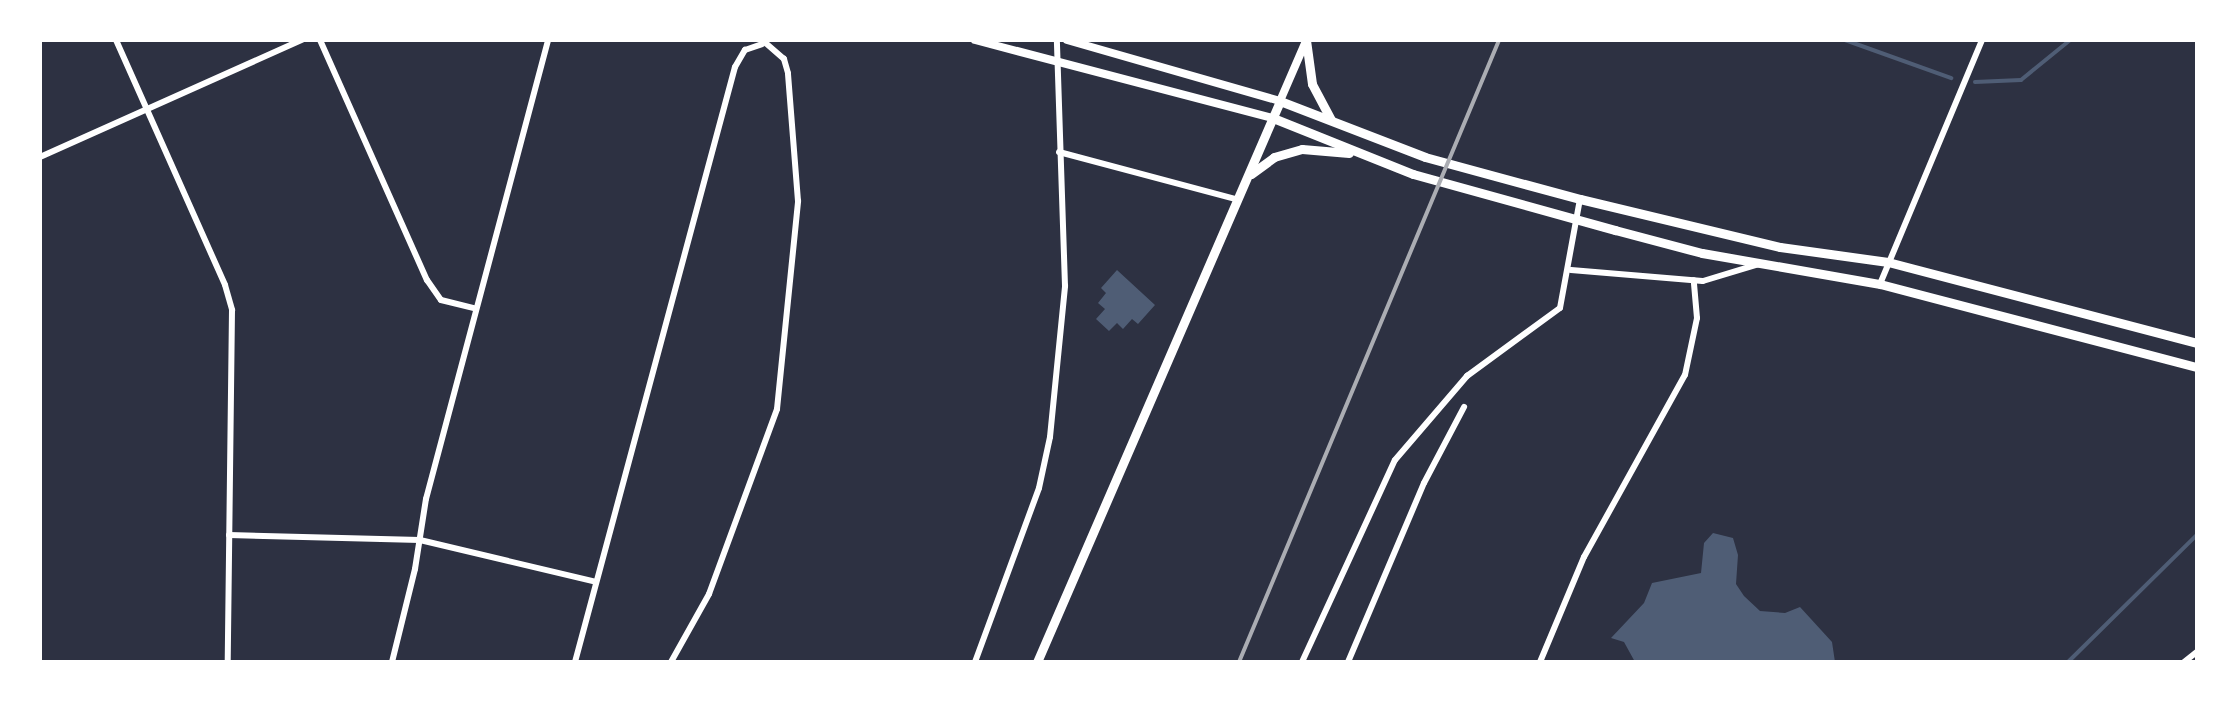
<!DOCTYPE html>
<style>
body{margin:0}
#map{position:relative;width:2237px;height:702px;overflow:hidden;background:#2d3142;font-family:"PT Sans",sans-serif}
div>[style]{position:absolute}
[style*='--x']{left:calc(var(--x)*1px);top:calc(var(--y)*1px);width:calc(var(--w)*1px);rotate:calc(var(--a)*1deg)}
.water>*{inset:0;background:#4f5d75}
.stream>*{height:4px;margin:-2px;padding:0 2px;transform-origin:2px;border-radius:2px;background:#4f5d75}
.minor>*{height:6px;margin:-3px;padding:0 3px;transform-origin:3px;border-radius:3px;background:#fff}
.tertiary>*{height:8px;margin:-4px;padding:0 4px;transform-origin:4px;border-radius:4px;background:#fff}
.secondary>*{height:9px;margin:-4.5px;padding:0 4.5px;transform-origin:4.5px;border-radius:4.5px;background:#fff}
.rail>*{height:4px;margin:-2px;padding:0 2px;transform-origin:2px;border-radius:2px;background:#abadb3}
span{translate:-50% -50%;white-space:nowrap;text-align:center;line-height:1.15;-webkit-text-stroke:7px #fff;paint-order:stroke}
.frame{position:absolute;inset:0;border:42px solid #fff;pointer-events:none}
</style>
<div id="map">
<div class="water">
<div style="clip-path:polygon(1117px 270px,1155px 305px,1138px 324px,1132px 319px,1123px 329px,1117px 323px,1109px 331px,1096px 319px,1105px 309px,1098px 303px,1106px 293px,1101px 288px)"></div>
<div style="clip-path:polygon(1713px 533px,1733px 538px,1738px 555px,1736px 584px,1744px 596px,1760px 611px,1785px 613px,1800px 607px,1832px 642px,1835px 662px,1635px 662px,1624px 642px,1611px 638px,1644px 603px,1652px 583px,1701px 573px,1704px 543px)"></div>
</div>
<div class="stream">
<div style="--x:1845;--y:40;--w:113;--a:19.7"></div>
<div style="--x:1975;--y:82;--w:46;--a:-2.5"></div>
<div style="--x:2021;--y:80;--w:63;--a:-39.2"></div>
<div style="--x:2068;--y:662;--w:181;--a:-44.6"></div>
</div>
<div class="minor">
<div style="--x:116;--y:40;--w:268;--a:66"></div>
<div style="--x:225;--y:285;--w:26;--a:74"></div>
<div style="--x:232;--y:310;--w:352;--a:90.7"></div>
<div style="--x:320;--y:40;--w:263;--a:66"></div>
<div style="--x:427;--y:280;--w:24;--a:55"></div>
<div style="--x:441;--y:300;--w:36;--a:14"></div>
<div style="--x:1059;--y:152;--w:183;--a:14.9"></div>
<div style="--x:40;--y:157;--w:287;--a:-24.1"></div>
<div style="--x:1571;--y:270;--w:132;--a:4.8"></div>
<div style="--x:1703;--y:281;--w:59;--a:-16.9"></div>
<div style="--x:1880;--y:284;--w:264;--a:-67.3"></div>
<div style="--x:229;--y:535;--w:191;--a:1.5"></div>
<div style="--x:420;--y:540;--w:181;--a:13.4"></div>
<div style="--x:392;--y:662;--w:96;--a:-76.1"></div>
<div style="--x:415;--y:569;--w:71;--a:-81.1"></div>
<div style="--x:426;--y:499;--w:475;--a:-75.1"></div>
<div style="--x:575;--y:662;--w:616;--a:-74.95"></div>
<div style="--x:735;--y:67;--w:20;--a:-60"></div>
<div style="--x:745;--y:50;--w:18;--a:-19"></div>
<div style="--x:671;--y:662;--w:78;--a:-60.8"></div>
<div style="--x:709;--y:594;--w:197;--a:-69.8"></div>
<div style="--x:777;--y:409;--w:209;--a:-84.2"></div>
<div style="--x:798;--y:201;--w:128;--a:-94.5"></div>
<div style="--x:788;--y:73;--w:15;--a:-106"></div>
<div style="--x:784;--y:59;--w:29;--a:-139"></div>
<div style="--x:975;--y:662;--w:185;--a:-69.8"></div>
<div style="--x:1039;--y:488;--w:52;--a:-77.8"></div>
<div style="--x:1050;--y:437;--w:152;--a:-84.3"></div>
<div style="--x:1065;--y:286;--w:246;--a:-91.9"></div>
<div style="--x:1302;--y:662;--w:222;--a:-65.3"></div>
<div style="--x:1395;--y:460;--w:111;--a:-49.4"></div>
<div style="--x:1467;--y:376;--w:115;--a:-36.2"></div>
<div style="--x:1560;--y:308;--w:111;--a:-79.6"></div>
<div style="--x:1348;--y:662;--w:194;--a:-67"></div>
<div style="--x:1424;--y:483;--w:86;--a:-62.2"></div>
<div style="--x:1540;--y:662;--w:114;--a:-67.3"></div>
<div style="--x:1584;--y:557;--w:208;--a:-61"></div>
<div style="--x:1685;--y:375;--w:58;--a:-78.1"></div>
<div style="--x:1697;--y:318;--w:38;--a:-95"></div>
<div style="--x:2184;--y:662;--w:16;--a:-38"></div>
</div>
<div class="tertiary">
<div style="--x:975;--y:40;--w:308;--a:14.7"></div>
<div style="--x:1067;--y:40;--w:222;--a:16"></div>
<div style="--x:1280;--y:101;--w:65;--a:-66.6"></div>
</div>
<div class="secondary">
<div style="--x:1306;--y:40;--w:44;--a:82.2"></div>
<div style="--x:1312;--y:84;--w:40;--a:62"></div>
<div style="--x:1273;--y:118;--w:151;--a:21.8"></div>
<div style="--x:1413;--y:174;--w:210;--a:15.5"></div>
<div style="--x:1615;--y:230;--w:90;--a:14.8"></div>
<div style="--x:1702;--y:253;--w:181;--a:9.9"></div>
<div style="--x:1880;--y:284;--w:328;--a:14.7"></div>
<div style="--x:1251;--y:174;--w:29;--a:-36"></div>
<div style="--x:1274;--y:157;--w:29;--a:-16"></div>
<div style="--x:1302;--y:149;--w:47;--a:4.9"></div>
<div style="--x:1037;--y:662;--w:611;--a:-66.58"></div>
<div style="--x:1280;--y:101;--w:155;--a:21.1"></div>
<div style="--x:1425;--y:157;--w:161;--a:15.2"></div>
<div style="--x:1580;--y:199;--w:206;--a:13.5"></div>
<div style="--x:1780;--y:247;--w:109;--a:7.9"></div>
<div style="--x:1888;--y:262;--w:319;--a:14.7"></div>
</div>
<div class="rail">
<div style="--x:1239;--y:662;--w:674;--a:-67.31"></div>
</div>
<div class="frame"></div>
</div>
